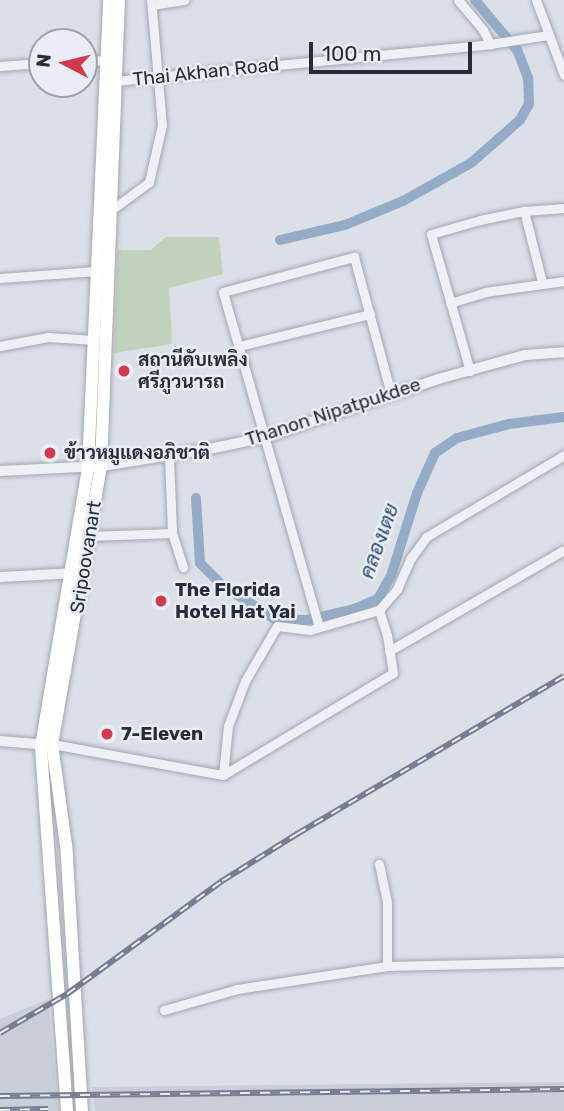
<!DOCTYPE html>
<meta charset="utf-8">
<style>
body{margin:0}
#map{position:relative;width:564px;height:1111px;overflow:hidden;background:#dbdfe6;font-family:Rubik,Sarabun,sans-serif}
div>[style]{position:absolute}
[style*='--x']{left:calc(var(--x)*1px);top:calc(var(--y)*1px);width:calc(var(--w)*1px);rotate:calc(var(--a)*1deg)}
.built>*{inset:0;background:#c9ced8}
.green>*{inset:0;background:#c1d1bc}
.canal>*{height:10px;margin:-5px;padding:0 5px;transform-origin:5px;border-radius:5px;background:#94acc8}
.roads{filter:drop-shadow(0 0 2px #a1a6b0) drop-shadow(0 0 2px #a1a6b0)}
.minor>*{height:9px;margin:-4.5px;padding:0 4.5px;transform-origin:4.5px;border-radius:4.5px;background:#eef0f5}
.tertiary>*{height:10px;margin:-5px;padding:0 5px;transform-origin:5px;border-radius:5px;background:#eef0f5}
.secondary>*{height:12px;margin:-6px;padding:0 6px;transform-origin:6px;border-radius:6px;background:#fff}
.rail>*{height:6px;margin-top:-3px;transform-origin:0;background:repeating-linear-gradient(90deg,#eaeef4 0 10px,#747e90 0 20px);box-sizing:border-box;border-block:2px solid #747e90}
.dots>*{width:19px;height:19px;translate:-50% -50%;box-sizing:border-box;border:4px solid #eaeef4;border-radius:50%}
span{translate:-50% -50%;white-space:nowrap;text-align:center;line-height:1.15;-webkit-text-stroke:5px #eaeef4;paint-order:stroke}
.street-label{font-size:19px;color:#252d3d}
.poi-label{font-size:19px;color:#252d3d;font-weight:700}
.left{translate:0 -50%;text-align:left}
.water-label{font-size:21px;color:#2e4b72;font-style:italic}
.north{position:absolute;left:28px;top:28px;width:70px;height:70px;box-sizing:border-box;background:#eaeef4;border:2px solid #9ba1ab;border-radius:50%;rotate:277deg;font-size:19px;font-weight:700;line-height:28px;text-align:center;color:#252d3d}
.north::after{content:'';display:block;margin:auto;width:24px;height:32px;background:#d3394d;clip-path:polygon(50% 0,100% 100%,50% 72%,0 100%)}
.scale{position:absolute;left:309px;top:42px;width:163px;height:32px;box-sizing:border-box;border:4px solid #252d3d;border-top:0;padding-left:9px;font-size:21px;line-height:24px;white-space:nowrap;color:#252d3d;-webkit-text-stroke:5px #eaeef4;paint-order:stroke}
</style>
<div id="map">
<div class="built">
<div style="clip-path:polygon(48px 999px,58px 1111px,0 1111px,0 1019px)"></div>
<div style="clip-path:polygon(564px 1082px,564px 1111px,95px 1111px,92px 1087px)"></div>
</div>
<div class="green">
<div style="clip-path:polygon(166px 237px,219px 237px,223px 274px,169px 288px,172px 344px,114px 353px,118px 250px,151px 250px)"></div>
</div>
<div class="canal">
<div style="--x:280;--y:240;--w:67;--a:-13"></div>
<div style="--x:345;--y:225;--w:63;--a:-22.5"></div>
<div style="--x:403;--y:201;--w:78;--a:-29.2"></div>
<div style="--x:471;--y:163;--w:65;--a:-41.3"></div>
<div style="--x:520;--y:120;--w:18;--a:-61"></div>
<div style="--x:529;--y:104;--w:26;--a:-92"></div>
<div style="--x:528;--y:78;--w:30;--a:-111"></div>
<div style="--x:517;--y:50;--w:65;--a:-130"></div>
<div style="--x:196;--y:498;--w:65;--a:86.5"></div>
<div style="--x:200;--y:563;--w:31;--a:45"></div>
<div style="--x:222;--y:585;--w:64;--a:32.9"></div>
<div style="--x:276;--y:620;--w:31;--a:0"></div>
<div style="--x:307;--y:620;--w:48;--a:-13.2"></div>
<div style="--x:354;--y:609;--w:26;--a:-23"></div>
<div style="--x:378;--y:599;--w:26;--a:-61"></div>
<div style="--x:391;--y:576;--w:87;--a:-72.6"></div>
<div style="--x:417;--y:493;--w:44;--a:-65.8"></div>
<div style="--x:435;--y:453;--w:27;--a:-34"></div>
<div style="--x:457;--y:438;--w:54;--a:-15.1"></div>
<div style="--x:509;--y:424;--w:55;--a:-7.3"></div>
</div>
<div class="roads">
<div class="minor">
<div style="--x:458;--y:0;--w:39;--a:50"></div>
<div style="--x:483;--y:30;--w:16;--a:63"></div>
<div style="--x:536;--y:0;--w:80;--a:69.5"></div>
<div style="--x:152;--y:5;--w:33;--a:-9"></div>
<div style="--x:84;--y:61;--w:28;--a:-2"></div>
<div style="--x:0;--y:66;--w:42;--a:-4.1"></div>
<div style="--x:115;--y:81;--w:377;--a:-5.6"></div>
<div style="--x:490;--y:44;--w:59;--a:-8.8"></div>
<div style="--x:110;--y:211;--w:49;--a:-36.6"></div>
<div style="--x:149;--y:182;--w:58;--a:-77.2"></div>
<div style="--x:162;--y:125;--w:125;--a:-95"></div>
<div style="--x:524;--y:211;--w:73;--a:75.8"></div>
<div style="--x:0;--y:278;--w:96;--a:-4.2"></div>
<div style="--x:450;--y:303;--w:37;--a:-17"></div>
<div style="--x:485;--y:292;--w:80;--a:-7.9"></div>
<div style="--x:0;--y:346;--w:49;--a:-10.6"></div>
<div style="--x:48;--y:337;--w:46;--a:3.7"></div>
<div style="--x:239;--y:346;--w:135;--a:-13.7"></div>
<div style="--x:470;--y:371;--w:142;--a:-105.9"></div>
<div style="--x:431;--y:234;--w:51;--a:-15.9"></div>
<div style="--x:480;--y:220;--w:45;--a:-11.6"></div>
<div style="--x:524;--y:211;--w:40;--a:-4.3"></div>
<div style="--x:169;--y:457;--w:76;--a:87.7"></div>
<div style="--x:172;--y:533;--w:36;--a:72"></div>
<div style="--x:90;--y:536;--w:82;--a:-2.1"></div>
<div style="--x:379;--y:610;--w:28;--a:-49"></div>
<div style="--x:397;--y:589;--w:34;--a:-66"></div>
<div style="--x:411;--y:558;--w:26;--a:-54"></div>
<div style="--x:426;--y:537;--w:161;--a:-30.7"></div>
<div style="--x:319;--y:627;--w:348;--a:-106"></div>
<div style="--x:223;--y:292;--w:136;--a:-15"></div>
<div style="--x:354;--y:257;--w:142;--a:74.9"></div>
<div style="--x:389;--y:651;--w:202;--a:-30"></div>
<div style="--x:52;--y:744;--w:174;--a:10.3"></div>
<div style="--x:223;--y:775;--w:198;--a:-31"></div>
<div style="--x:393;--y:673;--w:38;--a:-99"></div>
<div style="--x:387;--y:635;--w:26;--a:-108"></div>
<div style="--x:223;--y:775;--w:49;--a:-84.2"></div>
<div style="--x:228;--y:726;--w:48;--a:-69.3"></div>
<div style="--x:245;--y:681;--w:64;--a:-59.8"></div>
<div style="--x:277;--y:626;--w:33;--a:7"></div>
<div style="--x:310;--y:630;--w:72;--a:-16.2"></div>
<div style="--x:379;--y:864;--w:40;--a:78"></div>
<div style="--x:387;--y:903;--w:63;--a:90"></div>
<div style="--x:164;--y:1010;--w:76;--a:-16"></div>
<div style="--x:237;--y:989;--w:152;--a:-8.7"></div>
<div style="--x:387;--y:966;--w:177;--a:-1.3"></div>
</div>
<div class="tertiary">
<div style="--x:0;--y:471;--w:102;--a:-2.8"></div>
<div style="--x:102;--y:466;--w:113;--a:-9.1"></div>
<div style="--x:214;--y:448;--w:53;--a:-11.9"></div>
<div style="--x:266;--y:437;--w:182;--a:-18.6"></div>
<div style="--x:438;--y:379;--w:90;--a:-15.4"></div>
<div style="--x:525;--y:355;--w:39;--a:-4"></div>
<div style="--x:0;--y:577;--w:78;--a:-2.9"></div>
<div style="--x:0;--y:741;--w:49;--a:4.7"></div>
</div>
<div class="secondary">
<div style="--x:67;--y:1111;--w:366;--a:-94.1"></div>
<div style="--x:41;--y:746;--w:283;--a:-80.4"></div>
<div style="--x:88;--y:467;--w:467;--a:-87.4"></div>
<div style="--x:82;--y:1111;--w:266;--a:-93.4"></div>
<div style="--x:66;--y:845;--w:102;--a:-97.9"></div>
<div style="--x:52;--y:744;--w:282;--a:-80"></div>
<div style="--x:101;--y:466;--w:466;--a:-87.8"></div>
</div>
</div>
<div class="rail">
<div style="--x:0;--y:1033;--w:78;--a:-30.2"></div>
<div style="--x:67;--y:994;--w:192;--a:-36.1"></div>
<div style="--x:222;--y:881;--w:89;--a:-32.1"></div>
<div style="--x:297;--y:834;--w:310;--a:-30.6"></div>
<div style="--x:0;--y:1096;--w:564;--a:-0.71"></div>
<div style="--x:0;--y:1110;--w:48;--a:-1.2"></div>
</div>
<div class="dots">
<div style="left:124px;top:371px;background:#d3394d"></div>
<div style="left:50px;top:453px;background:#d3394d"></div>
<div style="left:161px;top:601px;background:#d3394d"></div>
<div style="left:107px;top:734px;background:#d3394d"></div>
</div>
<div class="street-label">
<span style="left:206px;top:72px;rotate:-6deg">Thai Akhan Road</span>
<span style="left:333px;top:412px;rotate:-18deg">Thanon Nipatpukdee</span>
<span style="left:86px;top:557px;rotate:-81deg">Sripoovanart</span>
</div>
<div class="poi-label">
<span class="left" style="left:138px;top:371px">สถานีดับเพลิง<br>ศรีภูวนารถ</span>
<span class="left" style="left:64px;top:453px">ข้าวหมูแดงอภิชาติ</span>
<span class="left" style="left:175px;top:601px">The Florida<br>Hotel Hat Yai</span>
<span class="left" style="left:121px;top:734px">7-Eleven</span>
</div>
<div class="water-label">
<span style="left:379px;top:541px;rotate:-70deg">คลองเตย</span>
</div>
<div class="north">N</div>
<div class="scale">100 m</div>
</div>
